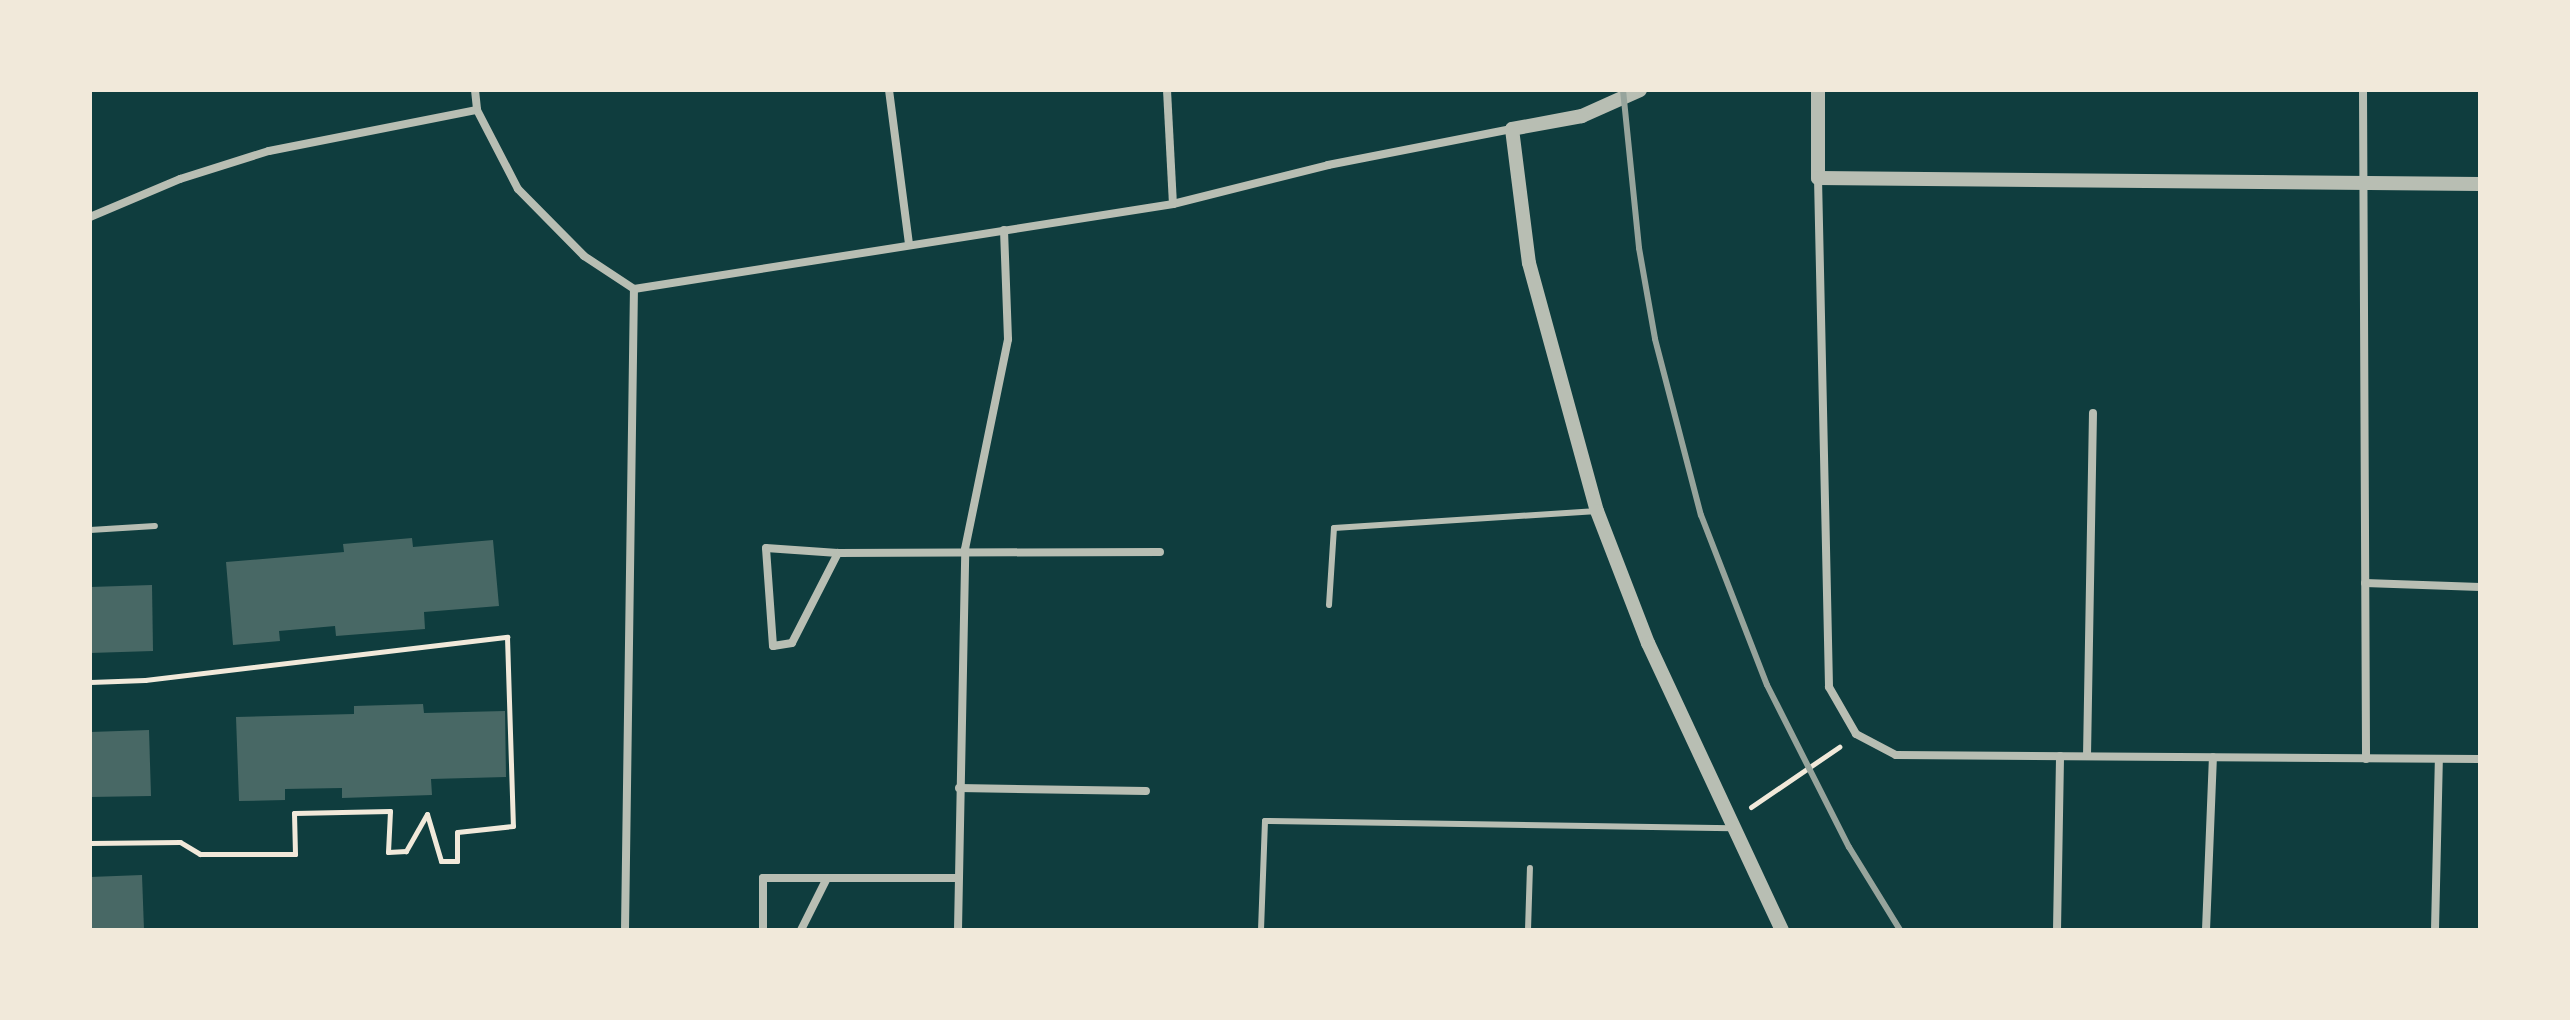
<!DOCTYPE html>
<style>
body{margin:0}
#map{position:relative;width:2570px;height:1020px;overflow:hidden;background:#0f3d3e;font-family:"Space Grotesk",sans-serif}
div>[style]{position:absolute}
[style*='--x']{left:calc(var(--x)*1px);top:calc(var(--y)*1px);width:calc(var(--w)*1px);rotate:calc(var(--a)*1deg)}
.building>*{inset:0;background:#486865}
.path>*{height:5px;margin:-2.5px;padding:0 2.5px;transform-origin:2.5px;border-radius:2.5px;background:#f1e9da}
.service>*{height:6px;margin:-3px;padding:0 3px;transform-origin:3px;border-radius:3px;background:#b8beb3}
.minor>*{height:8px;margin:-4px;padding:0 4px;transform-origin:4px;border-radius:4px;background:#b8beb3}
.tertiary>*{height:14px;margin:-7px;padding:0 7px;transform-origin:7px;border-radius:7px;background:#b8beb3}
.rail>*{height:6px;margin:-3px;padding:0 3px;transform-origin:3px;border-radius:3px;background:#97a49c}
span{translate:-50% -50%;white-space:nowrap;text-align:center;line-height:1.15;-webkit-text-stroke:8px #f1e9da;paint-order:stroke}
.frame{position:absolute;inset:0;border:92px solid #f1e9da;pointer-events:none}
</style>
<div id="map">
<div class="building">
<div style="clip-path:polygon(412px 538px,413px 547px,493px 540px,499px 606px,424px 612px,425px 629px,336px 636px,335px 626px,279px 631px,280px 641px,233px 645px,226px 562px,344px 552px,343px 544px)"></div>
<div style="clip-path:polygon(152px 585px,153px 651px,90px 653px,90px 587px)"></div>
<div style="clip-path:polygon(423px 704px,424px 713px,505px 711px,506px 777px,431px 779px,432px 795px,342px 798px,342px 788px,285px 789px,285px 800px,239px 801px,236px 717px,354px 714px,354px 706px)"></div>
<div style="clip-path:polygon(149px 730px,151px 796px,90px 797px,90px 732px)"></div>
<div style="clip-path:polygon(142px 875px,144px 930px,90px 930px,90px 877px)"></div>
</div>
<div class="path">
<div style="--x:90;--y:682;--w:55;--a:-2.1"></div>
<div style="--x:145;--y:680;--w:365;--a:-6.8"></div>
<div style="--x:507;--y:637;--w:189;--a:88.2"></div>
<div style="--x:513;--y:826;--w:56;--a:173.9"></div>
<div style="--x:457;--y:832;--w:29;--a:90"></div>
<div style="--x:457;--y:861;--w:16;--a:180"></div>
<div style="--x:441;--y:861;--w:49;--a:-106.6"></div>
<div style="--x:427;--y:814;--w:43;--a:119.6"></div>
<div style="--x:406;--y:851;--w:18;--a:177"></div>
<div style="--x:388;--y:852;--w:41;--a:-87.2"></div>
<div style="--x:390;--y:811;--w:96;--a:178.8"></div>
<div style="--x:294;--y:813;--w:41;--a:88.6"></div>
<div style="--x:295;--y:854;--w:95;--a:180"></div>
<div style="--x:200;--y:854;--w:23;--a:-149"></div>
<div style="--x:180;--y:842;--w:90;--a:179.4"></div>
<div style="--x:1751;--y:807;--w:107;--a:-34.3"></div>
</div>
<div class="service">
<div style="--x:90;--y:530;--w:65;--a:-3.5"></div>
<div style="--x:1329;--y:605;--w:77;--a:-86.3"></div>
<div style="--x:1334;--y:528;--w:264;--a:-3.7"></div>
<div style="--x:1261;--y:930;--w:109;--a:-87.9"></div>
<div style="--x:1265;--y:821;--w:467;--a:0.9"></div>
<div style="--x:1528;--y:930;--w:62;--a:-88.2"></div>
</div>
<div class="minor">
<div style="--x:475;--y:90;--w:20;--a:84"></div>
<div style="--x:477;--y:110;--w:89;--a:62.6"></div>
<div style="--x:518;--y:189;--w:94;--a:45.4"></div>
<div style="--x:584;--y:256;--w:60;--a:33.4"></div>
<div style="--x:634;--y:289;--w:546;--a:-8.96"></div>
<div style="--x:1173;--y:204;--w:160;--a:-14.1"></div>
<div style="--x:1328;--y:165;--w:187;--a:-11.1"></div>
<div style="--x:889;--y:90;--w:155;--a:82.6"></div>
<div style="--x:1167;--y:90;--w:114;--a:87"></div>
<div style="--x:2363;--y:90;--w:669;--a:89.74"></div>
<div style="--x:1818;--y:178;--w:509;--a:88.76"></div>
<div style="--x:1829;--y:687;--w:54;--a:60.1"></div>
<div style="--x:1856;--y:734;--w:45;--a:27.7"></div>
<div style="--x:1896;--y:755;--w:584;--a:0.39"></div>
<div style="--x:90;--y:217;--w:98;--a:-22.9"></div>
<div style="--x:180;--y:179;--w:93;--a:-17.5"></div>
<div style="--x:269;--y:151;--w:212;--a:-11.2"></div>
<div style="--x:838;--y:553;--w:101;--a:117.1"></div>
<div style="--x:792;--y:643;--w:19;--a:171"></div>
<div style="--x:773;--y:646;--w:98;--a:-94.1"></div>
<div style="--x:766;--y:548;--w:72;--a:4"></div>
<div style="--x:838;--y:553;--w:322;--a:-0.2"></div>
<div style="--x:2365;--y:583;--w:115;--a:2"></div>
<div style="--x:2087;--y:756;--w:343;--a:-89"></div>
<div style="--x:959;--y:788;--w:187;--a:0.9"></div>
<div style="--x:625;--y:930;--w:641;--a:-89.2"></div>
<div style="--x:763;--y:930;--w:52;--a:-90"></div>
<div style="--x:763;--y:878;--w:195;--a:0"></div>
<div style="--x:801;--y:930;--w:58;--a:-63.4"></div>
<div style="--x:958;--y:930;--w:381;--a:-88.9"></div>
<div style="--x:965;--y:549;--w:214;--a:-78.4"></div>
<div style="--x:1008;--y:339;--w:109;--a:-92.1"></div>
<div style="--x:2057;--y:930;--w:174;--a:-89"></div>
<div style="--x:2206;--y:930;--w:173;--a:-87.7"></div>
<div style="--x:2435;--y:930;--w:171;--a:-88.7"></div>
</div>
<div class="tertiary">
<div style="--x:1640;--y:90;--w:64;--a:155.9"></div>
<div style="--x:1582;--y:116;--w:71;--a:169.5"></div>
<div style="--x:1512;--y:129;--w:135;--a:82.8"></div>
<div style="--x:1529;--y:263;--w:257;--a:74.7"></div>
<div style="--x:1597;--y:511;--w:142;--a:68.9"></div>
<div style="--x:1648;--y:643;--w:317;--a:65"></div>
<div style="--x:1818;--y:90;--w:88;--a:90"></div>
<div style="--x:1818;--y:178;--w:662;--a:0.52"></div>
</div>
<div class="rail">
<div style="--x:1623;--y:90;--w:159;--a:84.2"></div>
<div style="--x:1639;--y:248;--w:92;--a:80"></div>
<div style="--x:1655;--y:339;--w:182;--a:75.4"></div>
<div style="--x:1701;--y:515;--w:182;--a:68.8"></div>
<div style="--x:1767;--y:685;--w:182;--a:63.2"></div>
<div style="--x:1849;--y:847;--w:97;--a:58.4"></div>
</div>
<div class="frame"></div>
</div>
